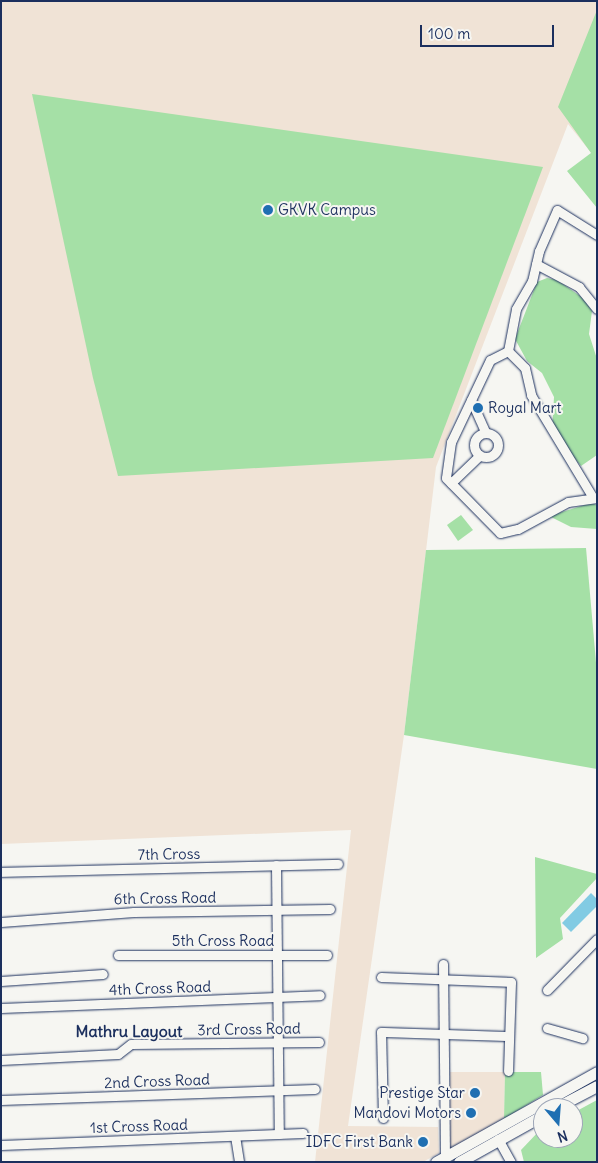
<!DOCTYPE html>
<style>
body{margin:0}
#map{position:relative;width:598px;height:1163px;overflow:hidden;background:#f6f6f2;font-family:Delius,sans-serif}
div>[style]{position:absolute}
[style*='--x']{left:calc(var(--x)*1px);top:calc(var(--y)*1px);width:calc(var(--w)*1px);rotate:calc(var(--a)*1deg)}
.built>*{inset:0;background:#f0e3d6}
.green>*{inset:0;background:#a5e0a6}
.water>*{inset:0;background:#82cbe3}
.roads{filter:drop-shadow(0 0 1px #1b2f5e) drop-shadow(0 0 1px #1b2f5e)}
.minor>*{height:9px;margin:-4.5px;padding:0 4.5px;transform-origin:4.5px;border-radius:4.5px;background:#f6f6f2}
.minor>.ring{margin:-4.5px;padding:0;box-sizing:content-box;background:none;border:9px solid #f6f6f2;border-radius:50%}
.secondary>*{height:11px;margin:-5.5px;padding:0 5.5px;transform-origin:5.5px;border-radius:5.5px;background:#f6f6f2}
.dots>*{width:14px;height:14px;translate:-50% -50%;box-sizing:border-box;border:2px solid #f6f6f2;border-radius:50%}
span{translate:-50% -50%;white-space:nowrap;text-align:center;line-height:1.15;-webkit-text-stroke:4px #f6f6f2;paint-order:stroke}
.poi-label{font-size:15px;color:#1b2f5e}
.left{translate:0 -50%;text-align:left}
.right{translate:-100% -50%;text-align:right}
.street-label{font-size:15px;color:#1b2f5e}
.neighbourhood-label{font-size:16px;color:#1b2f5e;font-weight:700}
.frame{position:absolute;inset:0;border:2px solid #1b2f5e;pointer-events:none}
.north{position:absolute;left:533px;top:1098px;width:50px;height:50px;box-sizing:border-box;background:#f6f6f2;border:1px solid #9ea6b7;border-radius:50%;rotate:162deg;font-size:14px;font-weight:700;line-height:20px;text-align:center;color:#1b2f5e}
.north::after{content:'';display:block;margin:auto;width:18px;height:22px;background:#1f6fb2;clip-path:polygon(50% 0,100% 100%,50% 72%,0 100%)}
.scale{position:absolute;left:420px;top:25px;width:134px;height:22px;box-sizing:border-box;border:2px solid #1b2f5e;border-top:0;padding-left:6px;font-size:15px;line-height:18px;white-space:nowrap;color:#1b2f5e;-webkit-text-stroke:4px #f6f6f2;paint-order:stroke}
</style>
<div id="map">
<div class="built">
<div style="clip-path:polygon(1px 1px,597px 1px,597px 160px,568px 124px,436px 467px,404px 735px,348px 1126px,438px 1127px,439px 1153px,423px 1162px,315px 1162px,351px 830px,1px 844px)"></div>
<div style="clip-path:polygon(450px 1072px,505px 1072px,504px 1119px,449px 1150px)"></div>
</div>
<div class="green">
<div style="clip-path:polygon(597px 10px,597px 208px,567px 171px,591px 153px,558px 107px)"></div>
<div style="clip-path:polygon(32px 94px,543px 167px,433px 458px,118px 476px,93px 378px)"></div>
<div style="clip-path:polygon(547px 278px,557px 280px,583px 298px,592px 311px,589px 334px,597px 359px,597px 455px,581px 466px,552px 431px,554px 397px,542px 373px,527px 361px,515px 339px,537px 282px)"></div>
<div style="clip-path:polygon(591px 503px,597px 505px,597px 529px,571px 527px,549px 516px)"></div>
<div style="clip-path:polygon(461px 515px,473px 530px,458px 541px,447px 525px)"></div>
<div style="clip-path:polygon(586px 548px,597px 674px,597px 769px,404px 735px,426px 550px)"></div>
<div style="clip-path:polygon(535px 857px,597px 874px,597px 878px,560px 918px,563px 939px,536px 958px)"></div>
<div style="clip-path:polygon(505px 1072px,541px 1072px,543px 1095px,504px 1119px)"></div>
<div style="clip-path:polygon(597px 1100px,597px 1162px,524px 1162px,521px 1150px,540px 1130px,543px 1129px,543px 1138px,573px 1138px,573px 1113px)"></div>
</div>
<div class="water">
<div style="clip-path:polygon(591px 893px,597px 899px,597px 906px,571px 932px,562px 923px)"></div>
</div>
<div class="roads">
<div class="minor">
<div style="--x:597;--y:235;--w:47;--a:-148"></div>
<div style="--x:557;--y:210;--w:45;--a:113.7"></div>
<div style="--x:539;--y:251;--w:31;--a:103"></div>
<div style="--x:532;--y:281;--w:32;--a:120"></div>
<div style="--x:516;--y:309;--w:43;--a:100.8"></div>
<div style="--x:508;--y:351;--w:20;--a:153"></div>
<div style="--x:490;--y:360;--w:91;--a:115.4"></div>
<div style="--x:451;--y:442;--w:36;--a:98"></div>
<div style="--x:446;--y:478;--w:77;--a:45.5"></div>
<div style="--x:500;--y:533;--w:18;--a:-13"></div>
<div style="--x:518;--y:529;--w:57;--a:-28.4"></div>
<div style="--x:568;--y:502;--w:29;--a:-8"></div>
<div style="--x:536;--y:264;--w:49;--a:28.1"></div>
<div style="--x:579;--y:287;--w:28;--a:51"></div>
<div style="--x:508;--y:351;--w:24;--a:45"></div>
<div style="--x:525;--y:368;--w:28;--a:77"></div>
<div style="--x:531;--y:395;--w:118;--a:58.9"></div>
<div style="--x:471;--y:400;--w:36;--a:66"></div>
<div class="ring" style="left:474px;top:433px;width:15px;height:15px"></div>
<div style="--x:451;--y:483;--w:40;--a:-44"></div>
<div style="--x:276;--y:865;--w:269;--a:89.4"></div>
<div style="--x:1;--y:872;--w:337;--a:-1.4"></div>
<div style="--x:1;--y:922;--w:133;--a:-4.3"></div>
<div style="--x:134;--y:912;--w:196;--a:-0.9"></div>
<div style="--x:118;--y:955;--w:209;--a:0"></div>
<div style="--x:443;--y:964;--w:192;--a:89.4"></div>
<div style="--x:381;--y:977;--w:130;--a:2.2"></div>
<div style="--x:511;--y:982;--w:89;--a:91.9"></div>
<div style="--x:1;--y:981;--w:102;--a:-3.9"></div>
<div style="--x:547;--y:990;--w:71;--a:-45.6"></div>
<div style="--x:1;--y:1008;--w:319;--a:-2.3"></div>
<div style="--x:547;--y:1028;--w:37;--a:16"></div>
<div style="--x:1;--y:1060;--w:117;--a:-2.9"></div>
<div style="--x:118;--y:1054;--w:16;--a:-38"></div>
<div style="--x:131;--y:1044;--w:188;--a:-0.6"></div>
<div style="--x:1;--y:1100;--w:314;--a:-2"></div>
<div style="--x:383;--y:1118;--w:86;--a:-91.3"></div>
<div style="--x:381;--y:1032;--w:128;--a:1.8"></div>
<div style="--x:235;--y:1136;--w:26;--a:81"></div>
<div style="--x:498;--y:1139;--w:26;--a:61"></div>
<div style="--x:1;--y:1145;--w:302;--a:-2.3"></div>
</div>
<div class="secondary">
<div style="--x:555;--y:1108;--w:47;--a:-27.6"></div>
<div style="--x:436;--y:1162;--w:184;--a:-29.2"></div>
<div style="--x:459;--y:1162;--w:96;--a:-29.2"></div>
</div>
</div>
<div class="dots">
<div style="left:268px;top:210px;background:#1f6fb2"></div>
<div style="left:478px;top:408px;background:#1f6fb2"></div>
<div style="left:475px;top:1093px;background:#1f6fb2"></div>
<div style="left:471px;top:1113px;background:#1f6fb2"></div>
<div style="left:423px;top:1142px;background:#1f6fb2"></div>
</div>
<div class="poi-label">
<span class="left" style="left:278px;top:210px">GKVK Campus</span>
<span class="left" style="left:488px;top:408px">Royal Mart</span>
<span class="right" style="left:465px;top:1093px">Prestige Star</span>
<span class="right" style="left:461px;top:1113px">Mandovi Motors</span>
<span class="right" style="left:413px;top:1142px">IDFC First Bank</span>
</div>
<div class="street-label">
<span style="left:169px;top:854px;rotate:-1deg">7th Cross</span>
<span style="left:165px;top:898px;rotate:-1deg">6th Cross Road</span>
<span style="left:223px;top:941px">5th Cross Road</span>
<span style="left:160px;top:988px;rotate:-2deg">4th Cross Road</span>
<span style="left:249px;top:1029px;rotate:-1deg">3rd Cross Road</span>
<span style="left:157px;top:1081px;rotate:-2deg">2nd Cross Road</span>
<span style="left:139px;top:1126px;rotate:-2deg">1st Cross Road</span>
</div>
<div class="neighbourhood-label">
<span style="left:129px;top:1031px">Mathru Layout</span>
</div>
<div class="frame"></div>
<div class="north">N</div>
<div class="scale">100 m</div>
</div>
